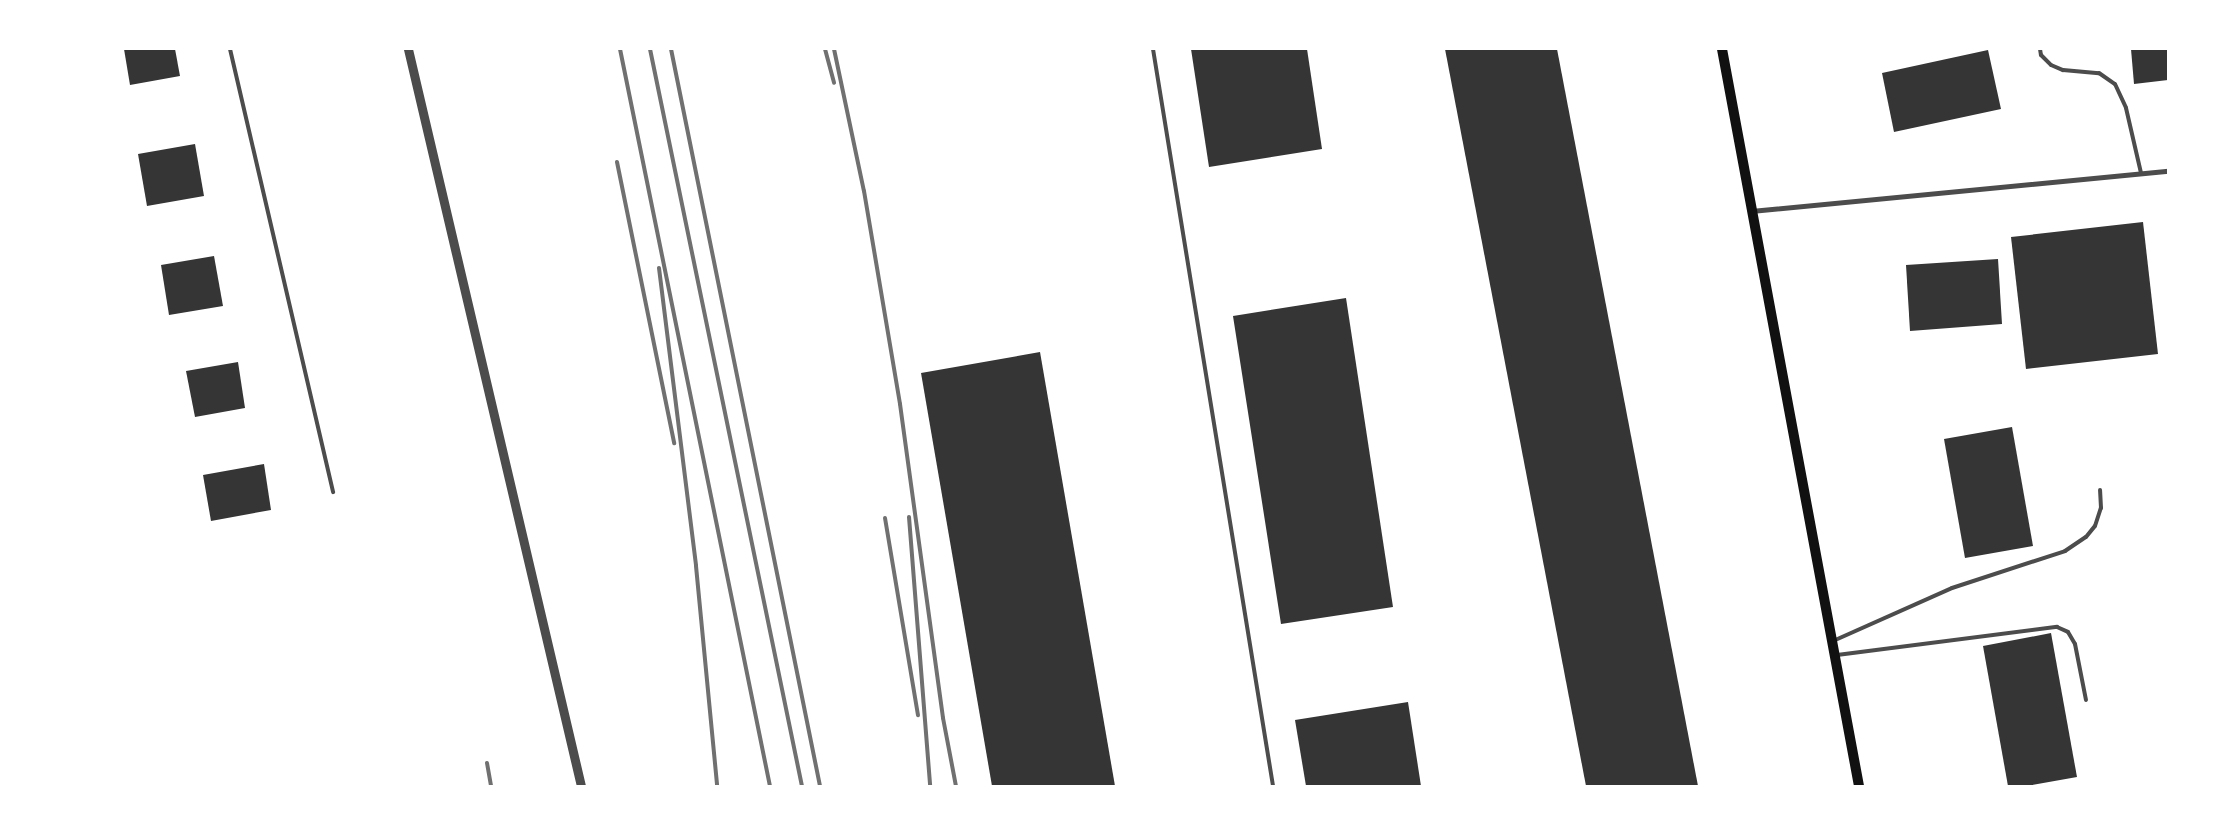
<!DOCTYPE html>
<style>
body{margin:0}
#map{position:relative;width:2217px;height:835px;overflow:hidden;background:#fff;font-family:"PT Sans",sans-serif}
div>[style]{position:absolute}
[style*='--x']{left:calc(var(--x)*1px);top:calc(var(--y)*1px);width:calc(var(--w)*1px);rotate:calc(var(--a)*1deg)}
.building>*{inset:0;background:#353535}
.service>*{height:4px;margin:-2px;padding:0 2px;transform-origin:2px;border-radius:2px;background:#4c4c4c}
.minor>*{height:5px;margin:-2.5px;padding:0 2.5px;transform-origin:2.5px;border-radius:2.5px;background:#4c4c4c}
.tertiary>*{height:9px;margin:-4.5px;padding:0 4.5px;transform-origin:4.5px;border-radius:4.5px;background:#4c4c4c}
.secondary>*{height:10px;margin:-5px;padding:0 5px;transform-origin:5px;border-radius:5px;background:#111}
.rail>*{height:4px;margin:-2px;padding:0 2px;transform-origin:2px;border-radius:2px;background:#707070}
span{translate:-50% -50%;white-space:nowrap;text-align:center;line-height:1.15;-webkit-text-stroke:5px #fff;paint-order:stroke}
.frame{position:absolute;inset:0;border:50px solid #fff;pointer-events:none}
</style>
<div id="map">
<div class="building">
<div style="clip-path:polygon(124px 49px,175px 49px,180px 76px,130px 85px)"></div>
<div style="clip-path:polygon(1191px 49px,1307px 49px,1322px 149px,1209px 167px)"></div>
<div style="clip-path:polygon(1445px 49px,1557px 49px,1698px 786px,1586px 786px)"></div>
<div style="clip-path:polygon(2131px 49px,2168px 49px,2168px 80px,2134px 84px)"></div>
<div style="clip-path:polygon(1988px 50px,2001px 109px,1894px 132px,1882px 73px)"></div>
<div style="clip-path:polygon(195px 144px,204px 196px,147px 206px,138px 154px)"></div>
<div style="clip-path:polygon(2143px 222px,2158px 354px,2026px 369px,2011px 237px)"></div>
<div style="clip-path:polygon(214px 256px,223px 306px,169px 315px,161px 265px)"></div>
<div style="clip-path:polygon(1998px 259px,2002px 324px,1910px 331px,1906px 265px)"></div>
<div style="clip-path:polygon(1346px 298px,1393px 607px,1281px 624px,1233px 316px)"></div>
<div style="clip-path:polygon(1040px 352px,1115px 786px,992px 786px,921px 373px)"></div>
<div style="clip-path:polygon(238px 362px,245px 408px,195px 417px,186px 371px)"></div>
<div style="clip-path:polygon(2012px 427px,2033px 546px,1965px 558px,1944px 439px)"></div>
<div style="clip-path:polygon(264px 464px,271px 510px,211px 521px,203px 475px)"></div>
<div style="clip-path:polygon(2051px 633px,2077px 777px,2027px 786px,2008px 786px,1983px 646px)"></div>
<div style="clip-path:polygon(1408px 702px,1421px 786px,1306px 786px,1295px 720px)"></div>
</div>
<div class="service">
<div style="--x:230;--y:49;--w:455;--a:76.9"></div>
<div style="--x:1153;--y:49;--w:747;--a:80.75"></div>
<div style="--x:2040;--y:49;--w:6;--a:81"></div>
<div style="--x:2041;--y:55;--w:14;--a:45"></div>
<div style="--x:2051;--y:65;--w:13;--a:23"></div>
<div style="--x:2063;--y:70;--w:36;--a:5"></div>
<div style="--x:2099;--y:73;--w:19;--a:35"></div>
<div style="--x:2115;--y:84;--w:26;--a:65"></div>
<div style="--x:2126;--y:108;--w:67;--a:77"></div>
<div style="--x:1833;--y:641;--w:130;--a:-24"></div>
<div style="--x:1952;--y:588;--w:119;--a:-18.1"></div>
<div style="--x:2065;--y:551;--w:25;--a:-34"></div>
<div style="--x:2086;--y:537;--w:14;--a:-51"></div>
<div style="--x:2095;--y:526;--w:19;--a:-72"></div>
<div style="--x:2101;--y:508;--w:18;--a:-93"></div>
<div style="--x:1837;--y:655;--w:222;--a:-7.3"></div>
<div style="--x:2057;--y:627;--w:12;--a:24"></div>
<div style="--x:2068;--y:632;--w:14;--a:60"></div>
<div style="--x:2075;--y:644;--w:57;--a:78.9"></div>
</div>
<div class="minor">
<div style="--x:1751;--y:211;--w:419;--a:-5.5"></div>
</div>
<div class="tertiary">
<div style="--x:408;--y:49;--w:757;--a:76.79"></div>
</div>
<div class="secondary">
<div style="--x:1722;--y:49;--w:750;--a:79.47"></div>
</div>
<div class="rail">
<div style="--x:620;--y:49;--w:752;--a:78.5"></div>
<div style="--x:650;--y:49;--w:753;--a:78.35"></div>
<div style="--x:671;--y:49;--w:752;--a:78.57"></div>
<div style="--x:825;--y:49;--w:35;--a:75"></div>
<div style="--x:834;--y:49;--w:145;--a:78.1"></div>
<div style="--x:864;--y:191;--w:216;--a:80.4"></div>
<div style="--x:900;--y:404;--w:317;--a:82.2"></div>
<div style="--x:943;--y:718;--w:69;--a:79.2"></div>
<div style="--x:617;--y:162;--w:287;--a:78.5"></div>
<div style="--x:659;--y:268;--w:300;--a:82.9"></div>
<div style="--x:696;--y:566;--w:221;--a:84.5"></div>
<div style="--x:909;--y:517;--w:270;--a:85.5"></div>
<div style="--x:885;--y:518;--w:200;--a:80.5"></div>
<div style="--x:487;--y:763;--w:23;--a:80"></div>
</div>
<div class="frame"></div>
</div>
